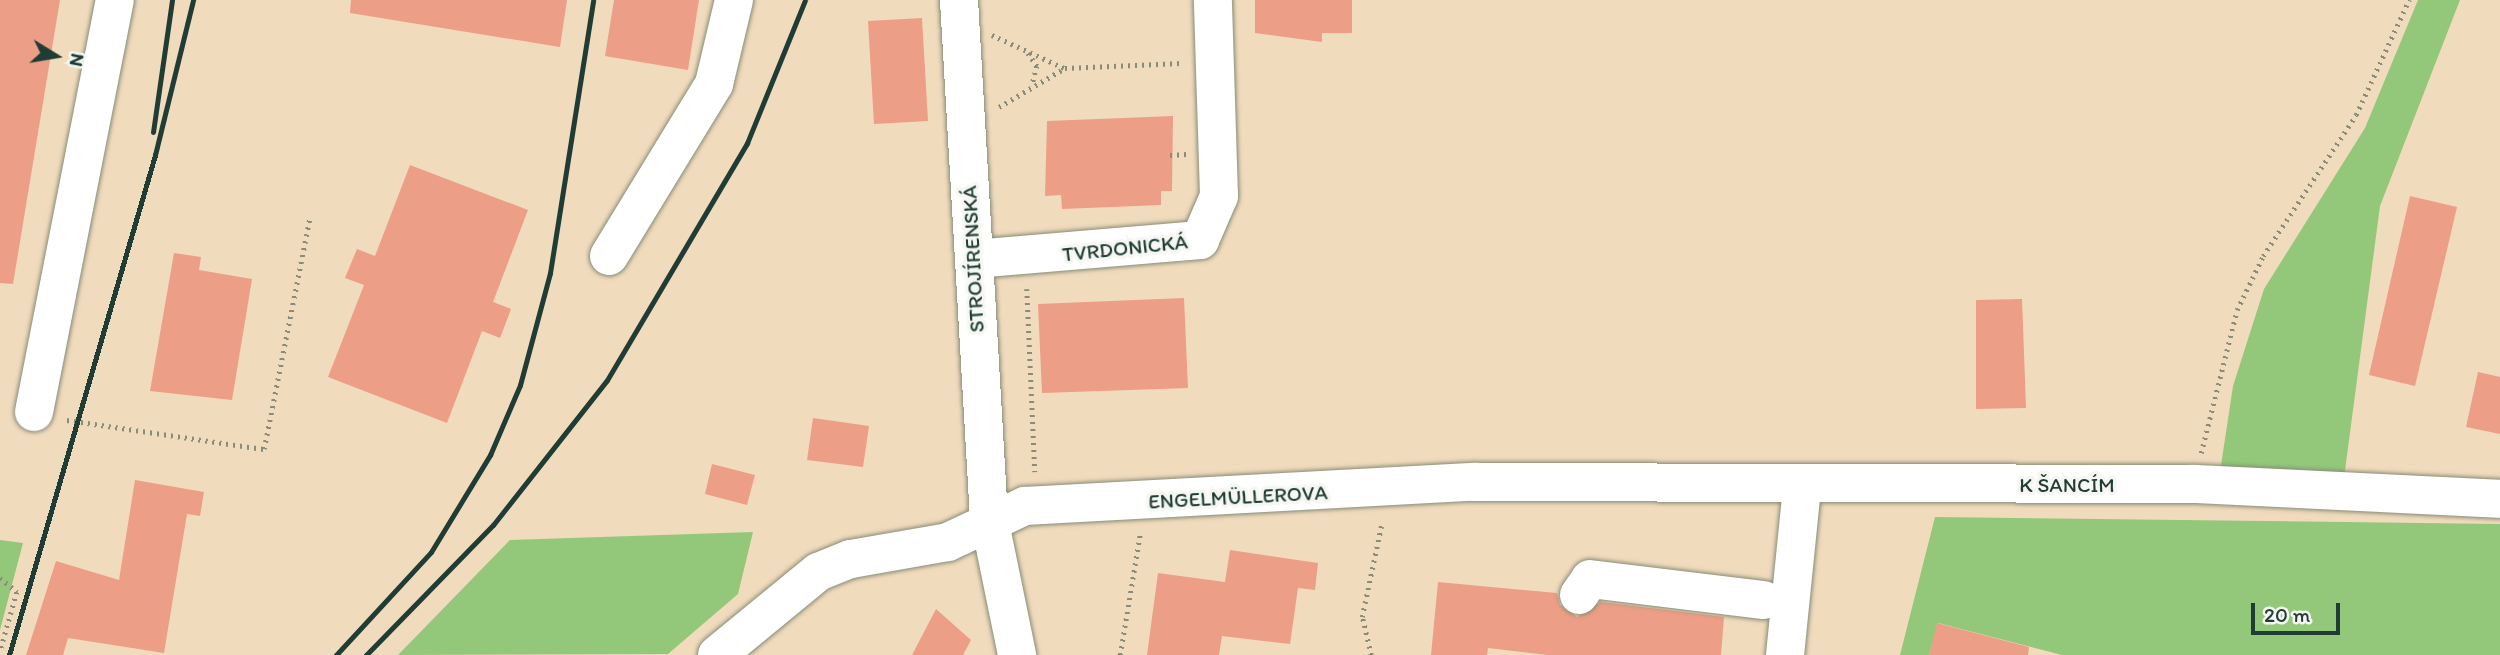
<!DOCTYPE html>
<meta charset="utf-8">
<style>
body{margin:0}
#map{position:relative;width:2500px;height:655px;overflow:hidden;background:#f1dbbd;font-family:Itim,sans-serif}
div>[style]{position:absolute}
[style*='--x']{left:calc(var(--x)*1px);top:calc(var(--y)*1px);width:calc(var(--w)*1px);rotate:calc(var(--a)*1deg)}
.green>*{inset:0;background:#93c87a}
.building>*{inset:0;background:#ed9e86}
.path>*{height:4.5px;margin-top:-2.25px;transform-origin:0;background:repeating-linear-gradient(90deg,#888c78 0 2px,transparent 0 7px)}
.roads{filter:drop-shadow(0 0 2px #888c78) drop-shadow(0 0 2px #888c78)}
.minor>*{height:38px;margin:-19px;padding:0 19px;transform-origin:19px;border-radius:19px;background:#fff}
.rail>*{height:5px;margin:-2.5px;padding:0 2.5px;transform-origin:2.5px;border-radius:2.5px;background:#1f3d34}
span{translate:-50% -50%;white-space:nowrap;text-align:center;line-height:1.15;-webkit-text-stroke:7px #f6f6f2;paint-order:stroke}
.street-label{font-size:21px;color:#1f3d34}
.north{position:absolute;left:21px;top:21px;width:70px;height:70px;-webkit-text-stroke:5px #f6f6f2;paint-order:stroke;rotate:101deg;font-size:19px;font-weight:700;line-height:28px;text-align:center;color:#1f3d34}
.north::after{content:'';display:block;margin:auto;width:24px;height:32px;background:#1f3d34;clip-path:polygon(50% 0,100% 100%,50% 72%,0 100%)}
.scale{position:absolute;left:2251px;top:603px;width:89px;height:32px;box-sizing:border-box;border:4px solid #1f3d34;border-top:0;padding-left:9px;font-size:21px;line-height:24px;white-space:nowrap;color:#1f3d34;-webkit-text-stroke:5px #f6f6f2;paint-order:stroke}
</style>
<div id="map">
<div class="green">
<div style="clip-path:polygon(2418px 0,2460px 0,2380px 206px,2344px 478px,2220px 472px,2233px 386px,2264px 289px,2365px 128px)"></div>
<div style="clip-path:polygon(1935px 517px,2500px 524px,2500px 655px,2062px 655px,1938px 623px,1929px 655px,1900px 655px)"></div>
<div style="clip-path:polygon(753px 532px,738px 594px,668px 654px,398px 655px,510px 540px)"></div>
<div style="clip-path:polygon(0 540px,23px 543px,0 630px)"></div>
</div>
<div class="building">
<div style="clip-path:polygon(0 0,60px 0,13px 284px,0 283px)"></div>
<div style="clip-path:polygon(351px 0,567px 0,560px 47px,350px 13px)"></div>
<div style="clip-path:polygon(614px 0,699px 0,688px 70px,605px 56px)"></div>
<div style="clip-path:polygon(1255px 0,1352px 0,1352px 33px,1322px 33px,1322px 42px,1255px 33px)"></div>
<div style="clip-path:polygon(922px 18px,928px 121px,874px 124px,868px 21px)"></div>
<div style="clip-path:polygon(1173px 116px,1172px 191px,1161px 191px,1161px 205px,1062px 209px,1061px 195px,1045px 196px,1047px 121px)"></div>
<div style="clip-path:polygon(410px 165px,528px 210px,493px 302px,511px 309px,500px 338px,482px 331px,447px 423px,328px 377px,364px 285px,345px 278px,357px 249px,375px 256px)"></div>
<div style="clip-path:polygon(2410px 196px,2457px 207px,2415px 386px,2369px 375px)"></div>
<div style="clip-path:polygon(174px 253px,201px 257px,199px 270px,252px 279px,232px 400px,150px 391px)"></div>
<div style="clip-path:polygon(1184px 298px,1188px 388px,1042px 393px,1038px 304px)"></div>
<div style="clip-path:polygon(2022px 299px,2026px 408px,1976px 409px,1976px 300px)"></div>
<div style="clip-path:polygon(2478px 372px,2500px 377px,2500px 434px,2466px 427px)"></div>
<div style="clip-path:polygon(813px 418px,869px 426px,863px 467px,807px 460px)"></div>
<div style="clip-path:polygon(712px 464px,755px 475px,747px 505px,705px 494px)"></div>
<div style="clip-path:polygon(135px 480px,204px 492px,200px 516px,187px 514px,164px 653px,68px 638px,63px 655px,26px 655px,56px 561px,119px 580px)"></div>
<div style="clip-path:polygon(1230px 550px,1318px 563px,1315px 590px,1298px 588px,1290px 644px,1222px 636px,1219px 655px,1147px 655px,1158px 573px,1225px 582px)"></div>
<div style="clip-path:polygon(1438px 582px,1557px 593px,1560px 605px,1577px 617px,1601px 602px,1724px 617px,1721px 655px,1548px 655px,1488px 648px,1487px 655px,1431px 655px)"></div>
<div style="clip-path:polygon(936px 609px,971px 640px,963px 655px,912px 655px)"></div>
<div style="clip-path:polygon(1937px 623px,2029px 647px,2028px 655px,1929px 655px)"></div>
</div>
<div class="path">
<div style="--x:992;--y:35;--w:79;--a:24.6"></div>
<div style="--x:1028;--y:53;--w:16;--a:55"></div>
<div style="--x:1037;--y:66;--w:21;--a:104"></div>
<div style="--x:999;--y:107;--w:77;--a:-30.6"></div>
<div style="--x:1065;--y:68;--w:117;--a:-2.4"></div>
<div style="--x:1170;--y:155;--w:16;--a:-4"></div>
<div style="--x:1027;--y:289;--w:183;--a:87.5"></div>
<div style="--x:67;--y:420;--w:199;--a:8.4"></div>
<div style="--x:264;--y:449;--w:237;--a:-78.8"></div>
<div style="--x:2201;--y:453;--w:147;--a:-75.9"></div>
<div style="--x:2237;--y:310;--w:60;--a:-64.3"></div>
<div style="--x:2263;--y:256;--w:169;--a:-56.6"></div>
<div style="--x:2356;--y:115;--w:127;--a:-65.3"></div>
<div style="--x:0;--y:578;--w:22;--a:39"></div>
<div style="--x:17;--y:592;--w:62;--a:105.8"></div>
<div style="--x:1120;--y:655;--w:123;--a:-80.6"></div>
<div style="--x:1371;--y:655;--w:39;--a:-103"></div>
<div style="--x:1362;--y:617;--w:97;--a:-78.1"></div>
</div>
<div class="roads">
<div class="minor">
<div style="--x:959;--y:0;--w:519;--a:86.69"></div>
<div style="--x:989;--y:518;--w:140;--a:78.4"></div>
<div style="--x:609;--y:256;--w:202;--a:-58.6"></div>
<div style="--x:714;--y:84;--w:86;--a:-76.6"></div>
<div style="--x:974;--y:259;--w:227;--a:-4.8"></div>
<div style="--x:1200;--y:240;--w:48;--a:-66.6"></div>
<div style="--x:1219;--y:196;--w:196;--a:-91.8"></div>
<div style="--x:34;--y:412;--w:420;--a:-78.9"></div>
<div style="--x:1579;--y:595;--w:19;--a:-55"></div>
<div style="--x:1590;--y:579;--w:175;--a:6.9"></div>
<div style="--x:717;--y:655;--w:131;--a:-39.4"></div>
<div style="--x:818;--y:572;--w:35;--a:-22"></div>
<div style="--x:851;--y:559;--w:98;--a:-9.9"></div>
<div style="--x:948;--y:542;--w:85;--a:-25.1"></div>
<div style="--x:1025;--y:506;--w:450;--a:-3.1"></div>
<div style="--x:1474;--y:482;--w:721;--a:0.16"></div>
<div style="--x:2195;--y:484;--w:305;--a:2.8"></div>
<div style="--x:1785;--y:655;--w:169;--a:-84.2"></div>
</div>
</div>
<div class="rail">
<div style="--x:153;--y:132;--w:133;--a:-81.8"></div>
<div style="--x:9;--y:655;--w:521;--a:-73.72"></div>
<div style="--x:155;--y:155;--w:160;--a:-76.2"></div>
<div style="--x:336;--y:655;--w:140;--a:-47.3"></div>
<div style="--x:431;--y:552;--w:114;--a:-58.7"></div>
<div style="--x:490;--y:455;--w:76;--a:-66.8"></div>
<div style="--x:520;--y:385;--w:116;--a:-75"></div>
<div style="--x:550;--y:273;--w:276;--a:-81"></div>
<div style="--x:366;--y:655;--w:182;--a:-45.7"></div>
<div style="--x:493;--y:525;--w:184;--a:-51.8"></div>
<div style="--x:607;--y:380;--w:275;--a:-59.4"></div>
<div style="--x:747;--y:143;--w:154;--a:-67.9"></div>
</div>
<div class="street-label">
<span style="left:1125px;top:248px;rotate:-6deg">TVRDONICKÁ</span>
<span style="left:973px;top:259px;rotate:-93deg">STROJÍRENSKÁ</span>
<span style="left:2067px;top:485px">K ŠANCÍM</span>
<span style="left:1238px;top:497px;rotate:-3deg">ENGELMÜLLEROVA</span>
</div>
<div class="north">N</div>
<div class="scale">20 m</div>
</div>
